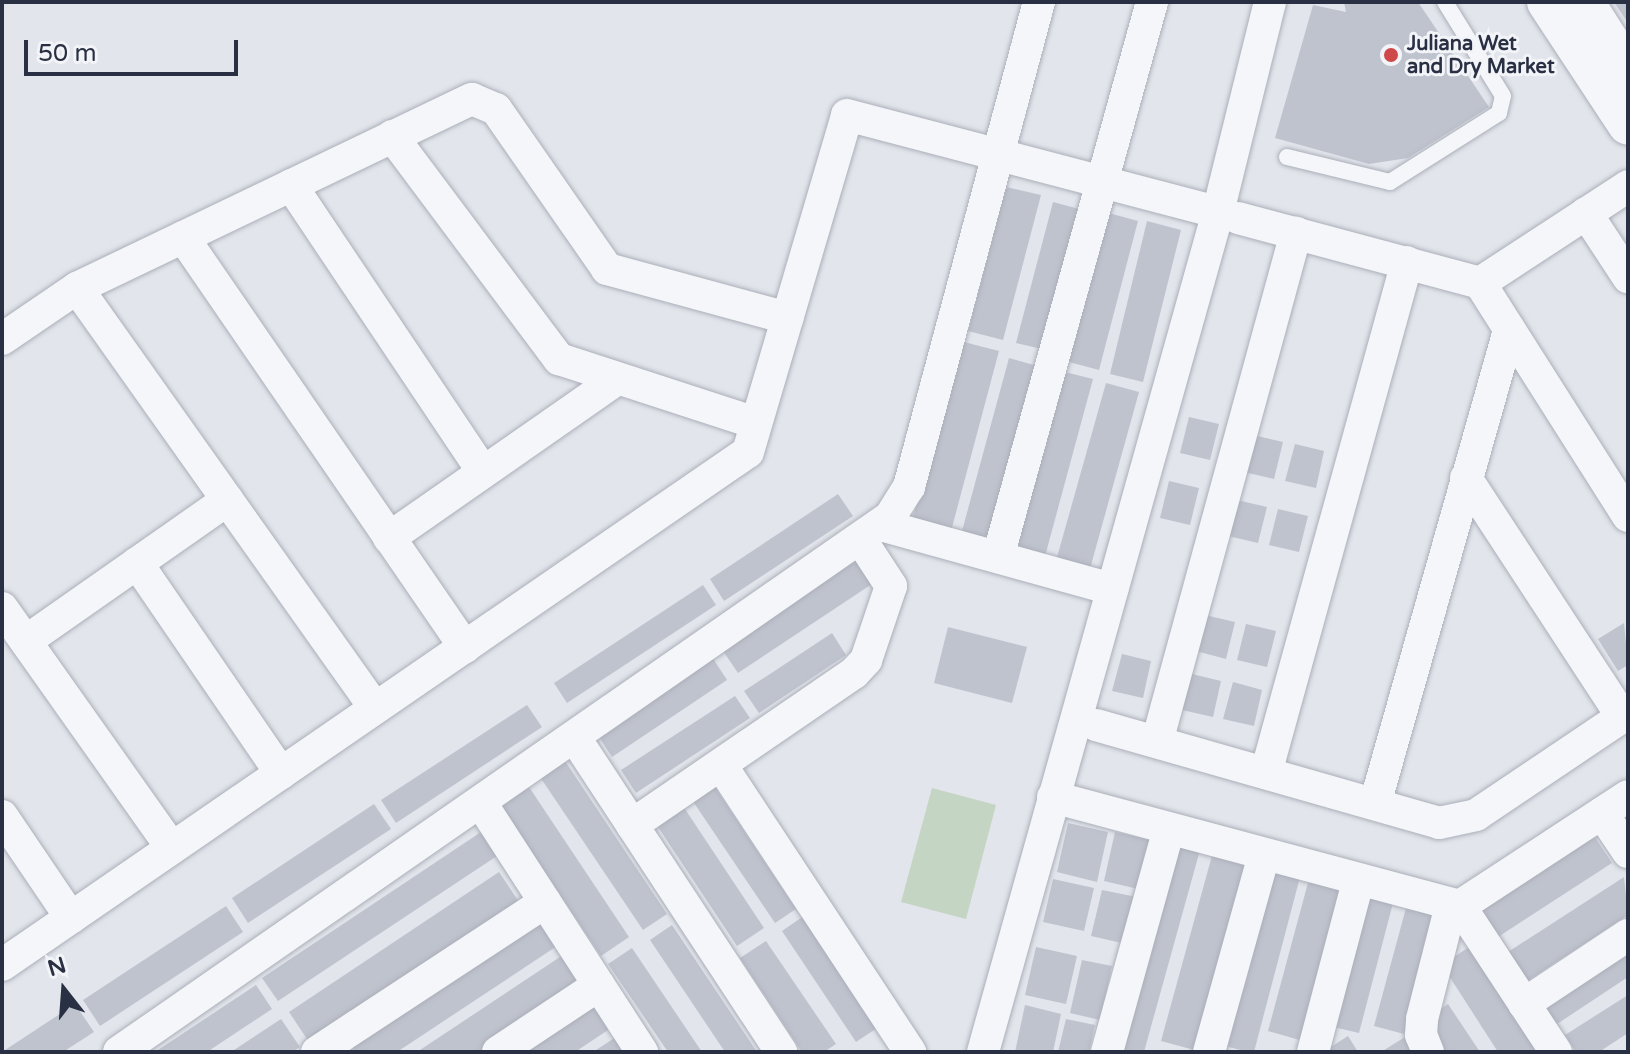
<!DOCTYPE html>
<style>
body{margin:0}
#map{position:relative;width:1630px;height:1054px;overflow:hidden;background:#e2e5eb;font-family:"Varela Round",sans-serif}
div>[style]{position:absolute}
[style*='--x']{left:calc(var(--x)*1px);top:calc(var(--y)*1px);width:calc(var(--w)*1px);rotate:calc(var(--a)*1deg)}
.green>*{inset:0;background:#c5d5c3}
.building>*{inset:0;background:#bfc3ce}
.roads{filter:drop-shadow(0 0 2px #abafb9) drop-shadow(0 0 2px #abafb9)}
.service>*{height:16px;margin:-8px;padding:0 8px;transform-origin:8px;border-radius:8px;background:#f5f6f9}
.minor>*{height:32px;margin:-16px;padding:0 16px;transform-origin:16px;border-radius:16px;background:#f5f6f9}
.tertiary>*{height:40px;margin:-20px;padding:0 20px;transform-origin:20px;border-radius:20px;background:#f5f6f9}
.dots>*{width:22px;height:22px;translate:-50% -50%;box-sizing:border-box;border:4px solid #f2f4f8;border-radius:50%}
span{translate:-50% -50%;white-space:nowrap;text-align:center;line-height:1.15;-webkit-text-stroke:6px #f2f4f8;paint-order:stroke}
.poi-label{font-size:20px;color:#2a3043;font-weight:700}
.left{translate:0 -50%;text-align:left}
.frame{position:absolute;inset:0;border:4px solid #2a3043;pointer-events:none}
.north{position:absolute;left:24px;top:950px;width:80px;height:80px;-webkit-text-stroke:6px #f2f4f8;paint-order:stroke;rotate:343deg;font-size:22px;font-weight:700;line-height:32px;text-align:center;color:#2a3043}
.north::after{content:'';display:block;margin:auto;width:28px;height:36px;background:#2a3043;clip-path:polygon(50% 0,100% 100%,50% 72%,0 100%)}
.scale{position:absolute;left:24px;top:40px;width:214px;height:36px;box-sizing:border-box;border:4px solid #2a3043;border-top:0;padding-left:10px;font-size:24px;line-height:28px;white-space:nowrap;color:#2a3043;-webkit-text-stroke:6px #f2f4f8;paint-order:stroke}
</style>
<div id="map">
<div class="green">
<div style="clip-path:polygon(932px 788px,996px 805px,966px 919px,901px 902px)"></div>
</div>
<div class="building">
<div style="clip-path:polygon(1344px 2px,1418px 2px,1489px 107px,1408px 158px,1369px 164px,1275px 138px,1313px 5px,1346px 12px)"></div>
<div style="clip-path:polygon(1614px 2px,1628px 2px,1628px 23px)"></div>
<div style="clip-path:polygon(1006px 187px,1041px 195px,1003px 340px,968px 331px)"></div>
<div style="clip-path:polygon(1053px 202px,1083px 210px,1046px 350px,1016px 343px)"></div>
<div style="clip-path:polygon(1105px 212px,1138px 221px,1099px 370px,1065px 361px)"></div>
<div style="clip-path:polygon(1147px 221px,1181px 230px,1143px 382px,1110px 374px)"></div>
<div style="clip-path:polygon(960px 341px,999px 351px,950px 535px,911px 525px)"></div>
<div style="clip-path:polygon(1009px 358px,1041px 367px,994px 540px,962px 531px)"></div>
<div style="clip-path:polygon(1061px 371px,1093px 379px,1044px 560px,1012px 552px)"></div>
<div style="clip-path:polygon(1106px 383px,1139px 392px,1088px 576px,1054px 568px)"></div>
<div style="clip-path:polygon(1189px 417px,1219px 424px,1210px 460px,1180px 453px)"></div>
<div style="clip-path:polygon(1253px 435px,1283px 442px,1274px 479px,1244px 472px)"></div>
<div style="clip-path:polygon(1295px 444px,1324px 451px,1316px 488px,1285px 481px)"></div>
<div style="clip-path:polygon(1169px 481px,1199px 488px,1190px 525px,1160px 518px)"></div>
<div style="clip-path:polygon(838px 494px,853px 516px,724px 601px,710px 579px)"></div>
<div style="clip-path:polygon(1237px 500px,1267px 507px,1258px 543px,1228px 536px)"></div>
<div style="clip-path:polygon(1278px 509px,1308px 516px,1299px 552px,1269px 545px)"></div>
<div style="clip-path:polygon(858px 557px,875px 582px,738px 673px,721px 648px)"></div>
<div style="clip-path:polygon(703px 585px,716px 605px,567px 703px,554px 683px)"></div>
<div style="clip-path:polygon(1205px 615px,1235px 622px,1226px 659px,1196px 651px)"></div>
<div style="clip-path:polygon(1624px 623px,1628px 665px,1618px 671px,1598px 639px)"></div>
<div style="clip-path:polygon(1246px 624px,1276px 631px,1267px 667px,1237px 660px)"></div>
<div style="clip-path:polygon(948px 627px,1027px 647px,1012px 703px,934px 683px)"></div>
<div style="clip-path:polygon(832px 633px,846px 655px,759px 713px,744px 691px)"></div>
<div style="clip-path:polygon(1122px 654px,1151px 661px,1143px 698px,1112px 691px)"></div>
<div style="clip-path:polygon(712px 657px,727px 680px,612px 757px,597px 734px)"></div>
<div style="clip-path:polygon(1192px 674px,1221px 681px,1213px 717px,1182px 710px)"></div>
<div style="clip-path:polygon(1233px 682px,1262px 690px,1254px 726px,1223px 719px)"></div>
<div style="clip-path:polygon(735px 696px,750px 718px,636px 793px,621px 770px)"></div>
<div style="clip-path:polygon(527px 705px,542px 727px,396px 823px,381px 800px)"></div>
<div style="clip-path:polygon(563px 758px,667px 914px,643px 930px,538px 774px)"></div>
<div style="clip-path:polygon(712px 783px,796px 909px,775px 923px,690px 797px)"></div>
<div style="clip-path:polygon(527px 784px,629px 937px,601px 956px,499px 803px)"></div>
<div style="clip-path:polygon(681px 803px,764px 928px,737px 946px,654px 821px)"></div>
<div style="clip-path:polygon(374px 804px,391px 829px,248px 923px,232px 898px)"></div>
<div style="clip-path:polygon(1068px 823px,1108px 832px,1097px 882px,1057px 872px)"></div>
<div style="clip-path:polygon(481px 832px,497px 856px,278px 1001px,262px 978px)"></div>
<div style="clip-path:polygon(1115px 832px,1150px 840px,1138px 889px,1104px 881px)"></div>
<div style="clip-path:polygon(1594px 836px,1612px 863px,1498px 937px,1480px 911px)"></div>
<div style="clip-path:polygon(1168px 842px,1200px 850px,1144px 1052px,1130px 1052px,1111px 1047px)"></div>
<div style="clip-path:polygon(1213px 852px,1249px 862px,1198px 1051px,1161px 1041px)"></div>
<div style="clip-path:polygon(1263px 868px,1300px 877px,1254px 1052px,1248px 1052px,1217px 1044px)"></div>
<div style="clip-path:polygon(499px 872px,519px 902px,309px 1042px,289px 1012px)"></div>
<div style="clip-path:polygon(1624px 877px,1628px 915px,1527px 981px,1508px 952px)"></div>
<div style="clip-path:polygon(1053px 879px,1094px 888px,1084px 931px,1043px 922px)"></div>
<div style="clip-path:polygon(1309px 879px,1344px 889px,1303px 1041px,1268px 1031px)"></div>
<div style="clip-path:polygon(1102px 890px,1137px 897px,1126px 944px,1091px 936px)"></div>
<div style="clip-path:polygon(1358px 894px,1393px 903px,1359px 1033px,1325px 1025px)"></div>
<div style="clip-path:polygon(226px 906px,243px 932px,100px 1026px,83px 1000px)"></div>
<div style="clip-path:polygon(1406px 908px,1436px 915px,1404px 1034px,1374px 1026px)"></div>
<div style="clip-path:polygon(808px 913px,883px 1024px,856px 1042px,782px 931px)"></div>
<div style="clip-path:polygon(538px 918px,557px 946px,397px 1052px,355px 1052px,349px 1043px)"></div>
<div style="clip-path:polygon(672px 925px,757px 1052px,725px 1052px,650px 940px)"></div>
<div style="clip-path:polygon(1628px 937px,1628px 977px,1554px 1026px,1535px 998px)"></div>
<div style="clip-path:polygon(766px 941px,836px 1044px,824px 1052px,802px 1052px,740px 958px)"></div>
<div style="clip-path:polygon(1036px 947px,1077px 956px,1066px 1004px,1025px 995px)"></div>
<div style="clip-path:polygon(1469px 947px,1537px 1052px,1498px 1052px,1442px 965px)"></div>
<div style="clip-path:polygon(632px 948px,702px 1052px,668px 1052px,608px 964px)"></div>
<div style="clip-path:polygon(563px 955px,582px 983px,479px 1052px,417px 1052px)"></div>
<div style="clip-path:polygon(1082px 960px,1112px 966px,1100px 1020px,1070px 1013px)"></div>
<div style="clip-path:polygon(256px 985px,272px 1009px,207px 1052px,155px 1052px)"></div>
<div style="clip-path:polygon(1628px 995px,1628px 1033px,1599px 1052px,1576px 1052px,1565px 1035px)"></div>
<div style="clip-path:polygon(591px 999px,611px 1028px,575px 1052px,512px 1052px)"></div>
<div style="clip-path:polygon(75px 1004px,94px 1032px,63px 1052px,2px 1052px)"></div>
<div style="clip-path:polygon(1448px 1004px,1480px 1052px,1440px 1052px,1420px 1022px)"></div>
<div style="clip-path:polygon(1025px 1005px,1061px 1014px,1053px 1052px,1015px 1052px)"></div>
<div style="clip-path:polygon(281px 1019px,300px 1047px,292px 1052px,231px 1052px)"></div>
<div style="clip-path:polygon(1066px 1019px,1095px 1025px,1089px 1052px,1058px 1052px)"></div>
<div style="clip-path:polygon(1348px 1036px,1358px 1052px,1323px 1052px)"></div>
<div style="clip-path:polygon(616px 1037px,626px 1052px,593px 1052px)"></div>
<div style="clip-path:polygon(1405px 1037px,1415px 1052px,1381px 1052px)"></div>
</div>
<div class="roads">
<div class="service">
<div style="--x:1287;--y:157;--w:106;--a:13.6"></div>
<div style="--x:1390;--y:182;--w:129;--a:-32.3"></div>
<div style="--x:1499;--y:113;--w:17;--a:-77"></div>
<div style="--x:1503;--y:96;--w:110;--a:-121.7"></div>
</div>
<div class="minor">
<div style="--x:392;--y:136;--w:279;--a:53.2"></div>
<div style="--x:559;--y:359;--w:207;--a:18"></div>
<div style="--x:291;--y:185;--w:345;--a:56.2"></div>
<div style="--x:1586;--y:213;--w:77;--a:56.7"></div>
<div style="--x:1238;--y:218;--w:251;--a:15"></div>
<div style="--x:1480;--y:283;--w:177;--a:-33.2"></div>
<div style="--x:183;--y:237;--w:498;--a:55.5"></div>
<div style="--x:1480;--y:283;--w:276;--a:57.6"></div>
<div style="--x:77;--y:288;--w:515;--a:54.64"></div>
<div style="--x:2;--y:339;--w:91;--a:-34.2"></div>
<div style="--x:77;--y:288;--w:438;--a:-25.6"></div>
<div style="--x:472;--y:99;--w:26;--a:23"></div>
<div style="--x:496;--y:109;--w:195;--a:55.2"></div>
<div style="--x:607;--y:269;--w:187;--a:15.2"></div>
<div style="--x:1466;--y:478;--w:285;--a:56.8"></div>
<div style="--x:881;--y:525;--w:240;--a:15.5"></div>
<div style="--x:389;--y:538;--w:278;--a:-34.9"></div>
<div style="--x:998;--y:557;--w:576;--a:-74.49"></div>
<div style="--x:137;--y:563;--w:255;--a:55.6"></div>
<div style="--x:2;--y:608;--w:294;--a:54.7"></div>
<div style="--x:26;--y:641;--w:246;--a:-35"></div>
<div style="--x:1096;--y:725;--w:357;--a:15.9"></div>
<div style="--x:1439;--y:823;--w:38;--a:-12"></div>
<div style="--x:1476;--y:815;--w:183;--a:-33.9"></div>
<div style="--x:575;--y:738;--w:376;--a:56.7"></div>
<div style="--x:1157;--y:742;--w:528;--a:-74.73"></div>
<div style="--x:721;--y:765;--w:344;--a:56.6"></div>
<div style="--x:1266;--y:773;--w:530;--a:-74.57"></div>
<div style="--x:1053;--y:797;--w:421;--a:15"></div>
<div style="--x:1460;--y:906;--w:201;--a:-33.2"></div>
<div style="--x:481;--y:803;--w:297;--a:57.1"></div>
<div style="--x:1375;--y:804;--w:493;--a:-74.2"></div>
<div style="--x:1602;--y:813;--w:47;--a:56.3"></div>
<div style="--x:2;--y:816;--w:123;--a:55.9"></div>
<div style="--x:632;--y:825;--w:269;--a:-34.4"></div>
<div style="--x:854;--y:673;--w:18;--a:-47"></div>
<div style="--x:866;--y:660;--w:78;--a:-71.3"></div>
<div style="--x:891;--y:586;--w:55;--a:-123.1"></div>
<div style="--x:1460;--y:906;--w:175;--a:56.7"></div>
<div style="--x:2;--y:965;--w:905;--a:-34.52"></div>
<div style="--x:748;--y:452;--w:351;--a:-73.6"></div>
<div style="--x:847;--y:115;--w:383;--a:14.7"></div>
<div style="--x:1524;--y:1004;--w:125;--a:-33.6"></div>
<div style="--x:119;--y:1052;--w:938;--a:-34.76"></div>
<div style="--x:890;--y:517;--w:36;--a:-58"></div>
<div style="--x:909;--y:487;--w:502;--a:-75"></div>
<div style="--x:317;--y:1052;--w:273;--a:-33.3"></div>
<div style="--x:498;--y:1052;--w:121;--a:-33.6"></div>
<div style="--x:983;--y:1052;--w:872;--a:-74.37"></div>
<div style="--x:1218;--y:212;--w:216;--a:-76.1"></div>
<div style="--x:1107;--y:1052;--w:231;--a:-74.5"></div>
<div style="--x:1209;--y:1052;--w:205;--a:-74.4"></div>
<div style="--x:1313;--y:1052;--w:176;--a:-75.2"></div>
<div style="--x:1428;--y:1052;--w:18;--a:-112"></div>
<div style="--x:1421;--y:1035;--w:16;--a:-86"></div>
<div style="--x:1422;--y:1019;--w:118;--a:-75.7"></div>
</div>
<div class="tertiary">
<div style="--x:1547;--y:2;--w:147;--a:56.6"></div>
<div style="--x:1584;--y:2;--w:82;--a:57.5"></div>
</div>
</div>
<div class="dots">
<div style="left:1391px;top:55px;background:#cf484a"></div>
</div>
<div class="poi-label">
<span class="left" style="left:1407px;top:56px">Juliana Wet<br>and Dry Market</span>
</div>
<div class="frame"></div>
<div class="north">N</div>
<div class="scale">50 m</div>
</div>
